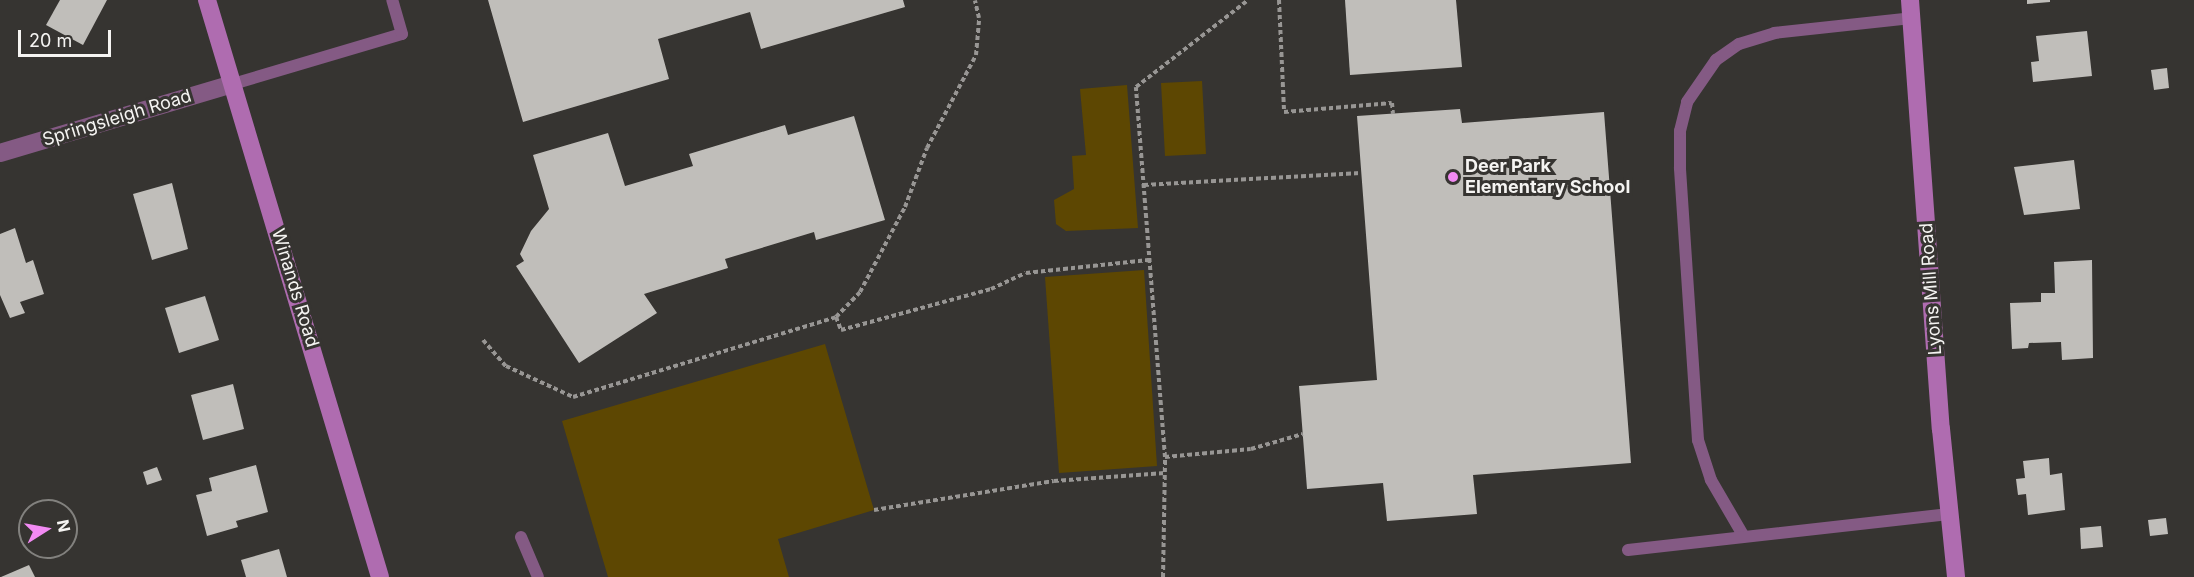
<!DOCTYPE html>
<style>
body{margin:0}
#map{position:relative;width:2194px;height:577px;overflow:hidden;background:#363431;font-family:Inter,sans-serif}
div>[style]{position:absolute}
[style*='--x']{left:calc(var(--x)*1px);top:calc(var(--y)*1px);width:calc(var(--w)*1px);rotate:calc(var(--a)*1deg)}
.green>*{inset:0;background:#5d4702}
.building>*{inset:0;background:#c0beba}
.path>*{height:4px;margin-top:-2px;transform-origin:0;background:repeating-linear-gradient(90deg,#989694 0 4.5px,transparent 0 7.5px)}
.lane>*{height:12px;margin:-6px;padding:0 6px;transform-origin:6px;border-radius:6px;background:#845a84}
.street>*{height:18px;margin:-9px;padding:0 9px;transform-origin:9px;border-radius:9px;background:#845a84}
.secondary>*{height:18px;margin:-9px;padding:0 9px;transform-origin:9px;border-radius:9px;background:#af6cb0}
.dots>*{width:16px;height:16px;translate:-50% -50%;box-sizing:border-box;border:3px solid #363431;border-radius:50%}
span{translate:-50% -50%;white-space:nowrap;text-align:center;line-height:1.15;-webkit-text-stroke:6px #363431;paint-order:stroke}
.street-label{font-size:18px;color:#f5f4f2}
.poi-label{font-size:18px;color:#f5f4f2;font-weight:700}
.left{translate:0 -50%;text-align:left}
.north{position:absolute;left:18px;top:499px;width:60px;height:60px;box-sizing:border-box;background:#363431;border:2px solid #82817e;border-radius:50%;rotate:79deg;font-size:16px;font-weight:700;line-height:24px;text-align:center;color:#f5f4f2}
.north::after{content:'';display:block;margin:auto;width:21px;height:27px;background:#f28af3;clip-path:polygon(50% 0,100% 100%,50% 72%,0 100%)}
.scale{position:absolute;left:18px;top:30px;width:93px;height:27px;box-sizing:border-box;border:3px solid #f5f4f2;border-top:0;padding-left:8px;font-size:18px;line-height:21px;white-space:nowrap;color:#f5f4f2;-webkit-text-stroke:4px #363431;paint-order:stroke}
</style>
<div id="map">
<div class="green">
<div style="clip-path:polygon(1202px 81px,1206px 154px,1165px 156px,1161px 83px)"></div>
<div style="clip-path:polygon(1127px 85px,1138px 228px,1066px 231px,1056px 224px,1054px 200px,1074px 189px,1072px 156px,1086px 155px,1080px 89px)"></div>
<div style="clip-path:polygon(1144px 270px,1157px 466px,1059px 473px,1045px 277px)"></div>
<div style="clip-path:polygon(825px 344px,874px 510px,778px 539px,789px 577px,608px 577px,562px 421px)"></div>
</div>
<div class="building">
<div style="clip-path:polygon(60px 0,107px 0,83px 45px,46px 25px)"></div>
<div style="clip-path:polygon(488px 0,903px 0,905px 7px,761px 49px,750px 12px,658px 39px,669px 79px,523px 122px)"></div>
<div style="clip-path:polygon(1345px 0,1456px 0,1462px 67px,1350px 75px)"></div>
<div style="clip-path:polygon(2027px 0,2050px 0,2050px 2px,2027px 4px)"></div>
<div style="clip-path:polygon(2087px 31px,2092px 76px,2033px 82px,2031px 62px,2039px 61px,2036px 36px)"></div>
<div style="clip-path:polygon(2167px 68px,2169px 88px,2154px 90px,2151px 70px)"></div>
<div style="clip-path:polygon(1460px 109px,1462px 123px,1604px 112px,1631px 463px,1473px 475px,1477px 514px,1387px 521px,1383px 483px,1307px 489px,1299px 386px,1377px 380px,1357px 116px)"></div>
<div style="clip-path:polygon(854px 116px,885px 220px,816px 240px,814px 232px,725px 259px,728px 268px,644px 294px,657px 313px,579px 363px,516px 266px,524px 261px,520px 254px,531px 231px,549px 209px,533px 155px,608px 133px,625px 186px,693px 166px,689px 154px,785px 125px,788px 135px)"></div>
<div style="clip-path:polygon(2074px 160px,2080px 209px,2024px 215px,2014px 167px)"></div>
<div style="clip-path:polygon(172px 183px,188px 249px,152px 260px,133px 194px)"></div>
<div style="clip-path:polygon(15px 228px,26px 263px,33px 260px,44px 294px,20px 302px,25px 313px,10px 318px,0 295px,0 234px)"></div>
<div style="clip-path:polygon(2092px 260px,2093px 358px,2062px 360px,2061px 342px,2029px 343px,2028px 348px,2012px 349px,2010px 303px,2041px 302px,2041px 293px,2055px 293px,2054px 262px)"></div>
<div style="clip-path:polygon(205px 296px,219px 340px,179px 353px,165px 308px)"></div>
<div style="clip-path:polygon(233px 384px,244px 429px,203px 440px,191px 395px)"></div>
<div style="clip-path:polygon(2049px 458px,2050px 475px,2062px 473px,2065px 510px,2028px 515px,2026px 494px,2018px 495px,2016px 479px,2025px 478px,2023px 461px)"></div>
<div style="clip-path:polygon(256px 465px,268px 512px,236px 521px,238px 527px,207px 536px,196px 495px,212px 491px,209px 478px)"></div>
<div style="clip-path:polygon(157px 467px,162px 480px,147px 485px,143px 472px)"></div>
<div style="clip-path:polygon(2166px 518px,2168px 534px,2150px 536px,2148px 520px)"></div>
<div style="clip-path:polygon(2101px 526px,2103px 547px,2081px 549px,2080px 528px)"></div>
<div style="clip-path:polygon(279px 549px,287px 577px,246px 577px,241px 560px)"></div>
<div style="clip-path:polygon(29px 565px,35px 577px,1px 577px)"></div>
</div>
<div class="path">
<div style="--x:1279;--y:0;--w:112;--a:87.4"></div>
<div style="--x:1284;--y:112;--w:108;--a:-4.8"></div>
<div style="--x:1392;--y:103;--w:11;--a:85"></div>
<div style="--x:1144;--y:185;--w:217;--a:-3.2"></div>
<div style="--x:836;--y:317;--w:14;--a:69"></div>
<div style="--x:841;--y:330;--w:156;--a:-15.3"></div>
<div style="--x:991;--y:289;--w:38;--a:-25"></div>
<div style="--x:1026;--y:273;--w:123;--a:-6.1"></div>
<div style="--x:483;--y:340;--w:35;--a:49"></div>
<div style="--x:506;--y:366;--w:74;--a:24.8"></div>
<div style="--x:573;--y:397;--w:275;--a:-16.9"></div>
<div style="--x:836;--y:317;--w:35;--a:-46"></div>
<div style="--x:860;--y:292;--w:96;--a:-62.1"></div>
<div style="--x:905;--y:207;--w:63;--a:-69.6"></div>
<div style="--x:927;--y:148;--w:105;--a:-62.2"></div>
<div style="--x:976;--y:55;--w:37;--a:-85"></div>
<div style="--x:979;--y:18;--w:18;--a:-103"></div>
<div style="--x:1165;--y:457;--w:86;--a:-5.3"></div>
<div style="--x:1251;--y:449;--w:54;--a:-16.1"></div>
<div style="--x:874;--y:510;--w:182;--a:-9.2"></div>
<div style="--x:1054;--y:481;--w:111;--a:-4.1"></div>
<div style="--x:1163;--y:577;--w:120;--a:-89"></div>
<div style="--x:1165;--y:457;--w:371;--a:-94.5"></div>
<div style="--x:1136;--y:87;--w:142;--a:-37.8"></div>
</div>
<div class="lane">
<div style="--x:233;--y:84;--w:176;--a:-16.5"></div>
<div style="--x:402;--y:34;--w:35;--a:-106"></div>
<div style="--x:1743;--y:535;--w:64;--a:-120.2"></div>
<div style="--x:1711;--y:480;--w:42;--a:-108"></div>
<div style="--x:1698;--y:440;--w:273;--a:-93.8"></div>
<div style="--x:1680;--y:168;--w:37;--a:-90"></div>
<div style="--x:1680;--y:131;--w:30;--a:-76"></div>
<div style="--x:1687;--y:102;--w:51;--a:-55.4"></div>
<div style="--x:1716;--y:60;--w:28;--a:-35"></div>
<div style="--x:1739;--y:44;--w:37;--a:-17"></div>
<div style="--x:1774;--y:33;--w:138;--a:-6.2"></div>
<div style="--x:521;--y:537;--w:43;--a:67"></div>
<div style="--x:1628;--y:550;--w:325;--a:-6.4"></div>
</div>
<div class="street">
<div style="--x:0;--y:153;--w:243;--a:-16.5"></div>
</div>
<div class="secondary">
<div style="--x:207;--y:0;--w:602;--a:73.31"></div>
<div style="--x:1910;--y:0;--w:430;--a:85.9"></div>
<div style="--x:1941;--y:429;--w:149;--a:84.2"></div>
</div>
<div class="dots">
<div style="left:1453px;top:177px;background:#f28af3"></div>
</div>
<div class="street-label">
<span style="left:117px;top:118px;rotate:-17deg">Springsleigh Road</span>
<span style="left:295px;top:288px;rotate:73deg">Winands Road</span>
<span style="left:1931px;top:289px;rotate:-94deg">Lyons Mill Road</span>
</div>
<div class="poi-label">
<span class="left" style="left:1465px;top:177px">Deer Park<br>Elementary School</span>
</div>
<div class="north">N</div>
<div class="scale">20 m</div>
</div>
